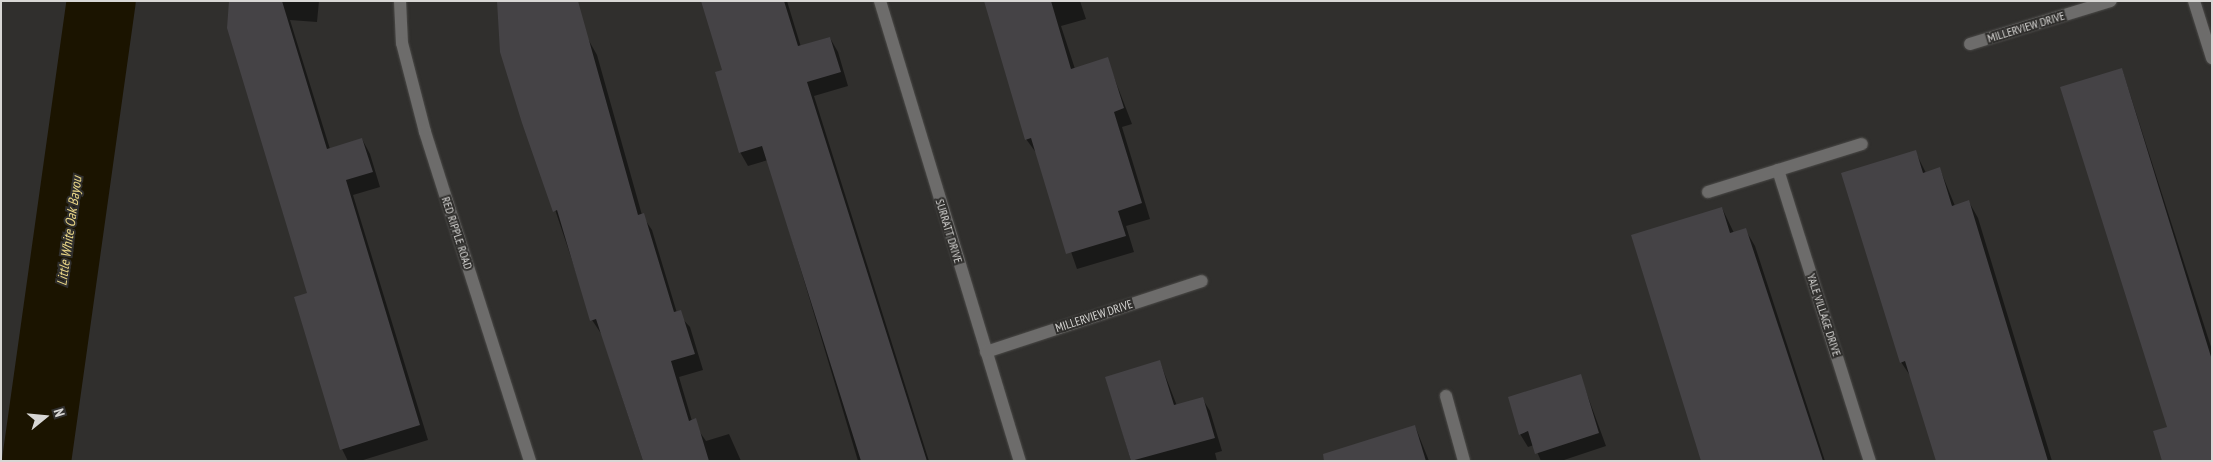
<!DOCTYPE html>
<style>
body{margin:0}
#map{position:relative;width:2213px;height:462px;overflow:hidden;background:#302f2d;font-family:"PT Sans Narrow",sans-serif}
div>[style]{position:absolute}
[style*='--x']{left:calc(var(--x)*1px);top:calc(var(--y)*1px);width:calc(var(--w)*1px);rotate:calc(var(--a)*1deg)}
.shadow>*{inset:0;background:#0007}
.river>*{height:69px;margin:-34.5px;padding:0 34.5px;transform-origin:34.5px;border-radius:34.5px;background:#1b1400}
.building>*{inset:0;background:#454346}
.roads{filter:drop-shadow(0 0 1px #4b4a48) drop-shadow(0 0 1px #4b4a48)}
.minor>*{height:12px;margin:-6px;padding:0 6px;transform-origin:6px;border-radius:6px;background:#6d6c6b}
span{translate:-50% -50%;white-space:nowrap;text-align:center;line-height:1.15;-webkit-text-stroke:4px #302f2d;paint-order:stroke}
.street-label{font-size:12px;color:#d8d7d5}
.water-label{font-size:14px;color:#ebd787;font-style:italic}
.frame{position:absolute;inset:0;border:2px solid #d8d7d5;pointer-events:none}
.north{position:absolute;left:20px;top:392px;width:50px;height:50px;-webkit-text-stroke:4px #302f2d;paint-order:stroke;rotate:73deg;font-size:14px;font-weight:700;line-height:20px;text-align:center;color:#d8d7d5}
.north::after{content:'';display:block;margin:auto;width:18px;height:22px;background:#d8d7d5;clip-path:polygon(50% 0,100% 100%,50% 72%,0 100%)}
</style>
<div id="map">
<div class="shadow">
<div style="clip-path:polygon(230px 1px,319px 1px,317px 22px,290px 20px,330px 149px,362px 139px,370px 154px,380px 187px,353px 195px,428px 440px,360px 461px,348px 461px,342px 449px,308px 294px)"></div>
<div style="clip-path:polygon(702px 1px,787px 1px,801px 47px,830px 38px,838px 52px,848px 86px,814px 96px,929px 461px,858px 461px,768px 160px,748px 166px,740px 152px,723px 70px)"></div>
<div style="clip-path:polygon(985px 1px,1080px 1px,1086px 19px,1061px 26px,1075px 69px,1107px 59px,1132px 124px,1122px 127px,1150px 219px,1126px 226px,1134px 252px,1077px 269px,1037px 154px,1026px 139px)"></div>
<div style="clip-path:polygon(588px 39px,597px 55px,642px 215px,652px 230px,677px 313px,690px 327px,703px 370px,679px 377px,692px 421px,706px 441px,729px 434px,741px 461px,643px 461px,602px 335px,592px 320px,502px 51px)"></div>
<div style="clip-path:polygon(2122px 69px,2212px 350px,2212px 461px,2169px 428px)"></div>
<div style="clip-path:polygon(1915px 151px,1926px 173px,1940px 169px,1955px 206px,1969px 202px,1978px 218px,2052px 461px,1937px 461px,1911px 377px,1901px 362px)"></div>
<div style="clip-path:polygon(1722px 208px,1734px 233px,1745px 229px,1755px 246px,1825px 461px,1703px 461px)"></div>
<div style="clip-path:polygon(1160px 362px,1177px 406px,1202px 398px,1210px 411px,1222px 451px,1215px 453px,1217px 461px,1131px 461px,1107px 378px)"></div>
<div style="clip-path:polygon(1580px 375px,1606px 446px,1561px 461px,1541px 461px,1534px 445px,1528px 447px,1520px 434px)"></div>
<div style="clip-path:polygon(1415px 426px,1429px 461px,1348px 461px)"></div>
</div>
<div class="river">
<div style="--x:36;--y:461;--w:465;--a:-82"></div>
</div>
<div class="building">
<div style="clip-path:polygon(229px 1px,282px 1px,327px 149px,362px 138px,373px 172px,346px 180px,420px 425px,340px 450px,294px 297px,307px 293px,227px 28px)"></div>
<div style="clip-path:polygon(497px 1px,578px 1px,638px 215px,644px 213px,674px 312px,681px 310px,695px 354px,671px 361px,689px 421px,696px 418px,709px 461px,643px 461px,596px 319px,590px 321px,557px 210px,553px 212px,522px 123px,500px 52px)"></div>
<div style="clip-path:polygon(701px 1px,784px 1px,798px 46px,830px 37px,841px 72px,807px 82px,927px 461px,861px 461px,762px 146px,739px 153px,715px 72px,722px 70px)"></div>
<div style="clip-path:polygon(984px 1px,1051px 1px,1071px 69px,1108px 57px,1124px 108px,1114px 112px,1142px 203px,1118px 211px,1126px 236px,1066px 254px,1031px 138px,1025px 140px)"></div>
<div style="clip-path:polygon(2122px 68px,2212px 360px,2212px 461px,2162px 461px,2153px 431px,2167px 427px,2060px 87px)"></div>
<div style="clip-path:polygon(1916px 150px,1923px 173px,1940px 167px,1952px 206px,1969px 200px,2048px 461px,1936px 461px,1905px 361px,1900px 363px,1841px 173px)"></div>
<div style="clip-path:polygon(1722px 207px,1730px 233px,1746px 228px,1823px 461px,1701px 461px,1631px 235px)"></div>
<div style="clip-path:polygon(1160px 360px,1174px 405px,1203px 397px,1215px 438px,1131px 461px,1105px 377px)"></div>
<div style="clip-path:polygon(1581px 374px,1599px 433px,1535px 454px,1528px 431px,1519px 435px,1508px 397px)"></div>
<div style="clip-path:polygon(1415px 425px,1426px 461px,1324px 461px,1323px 454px)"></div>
</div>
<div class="roads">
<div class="minor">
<div style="--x:400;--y:1;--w:42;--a:87.3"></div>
<div style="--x:402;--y:43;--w:92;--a:75.5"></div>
<div style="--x:425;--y:132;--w:345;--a:72.3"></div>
<div style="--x:880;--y:1;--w:481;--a:73.1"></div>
<div style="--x:2194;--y:1;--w:60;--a:72.5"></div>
<div style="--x:1970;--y:44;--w:147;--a:-17"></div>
<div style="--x:1778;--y:170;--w:305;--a:72.5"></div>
<div style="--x:1708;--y:192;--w:161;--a:-17.3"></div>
<div style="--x:986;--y:352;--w:227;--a:-18.2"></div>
<div style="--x:1446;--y:396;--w:67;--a:74.5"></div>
</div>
</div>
<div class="street-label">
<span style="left:2026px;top:27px;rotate:-17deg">MILLERVIEW DRIVE</span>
<span style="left:949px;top:231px;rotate:73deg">SURRATT DRIVE</span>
<span style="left:457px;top:233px;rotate:72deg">RED RIPPLE ROAD</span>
<span style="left:1824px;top:315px;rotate:72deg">YALE VILLAGE DRIVE</span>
<span style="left:1094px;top:316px;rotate:-18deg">MILLERVIEW DRIVE</span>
</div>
<div class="water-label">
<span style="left:69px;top:231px;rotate:-82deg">Little White Oak Bayou</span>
</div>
<div class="frame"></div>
<div class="north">N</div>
</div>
